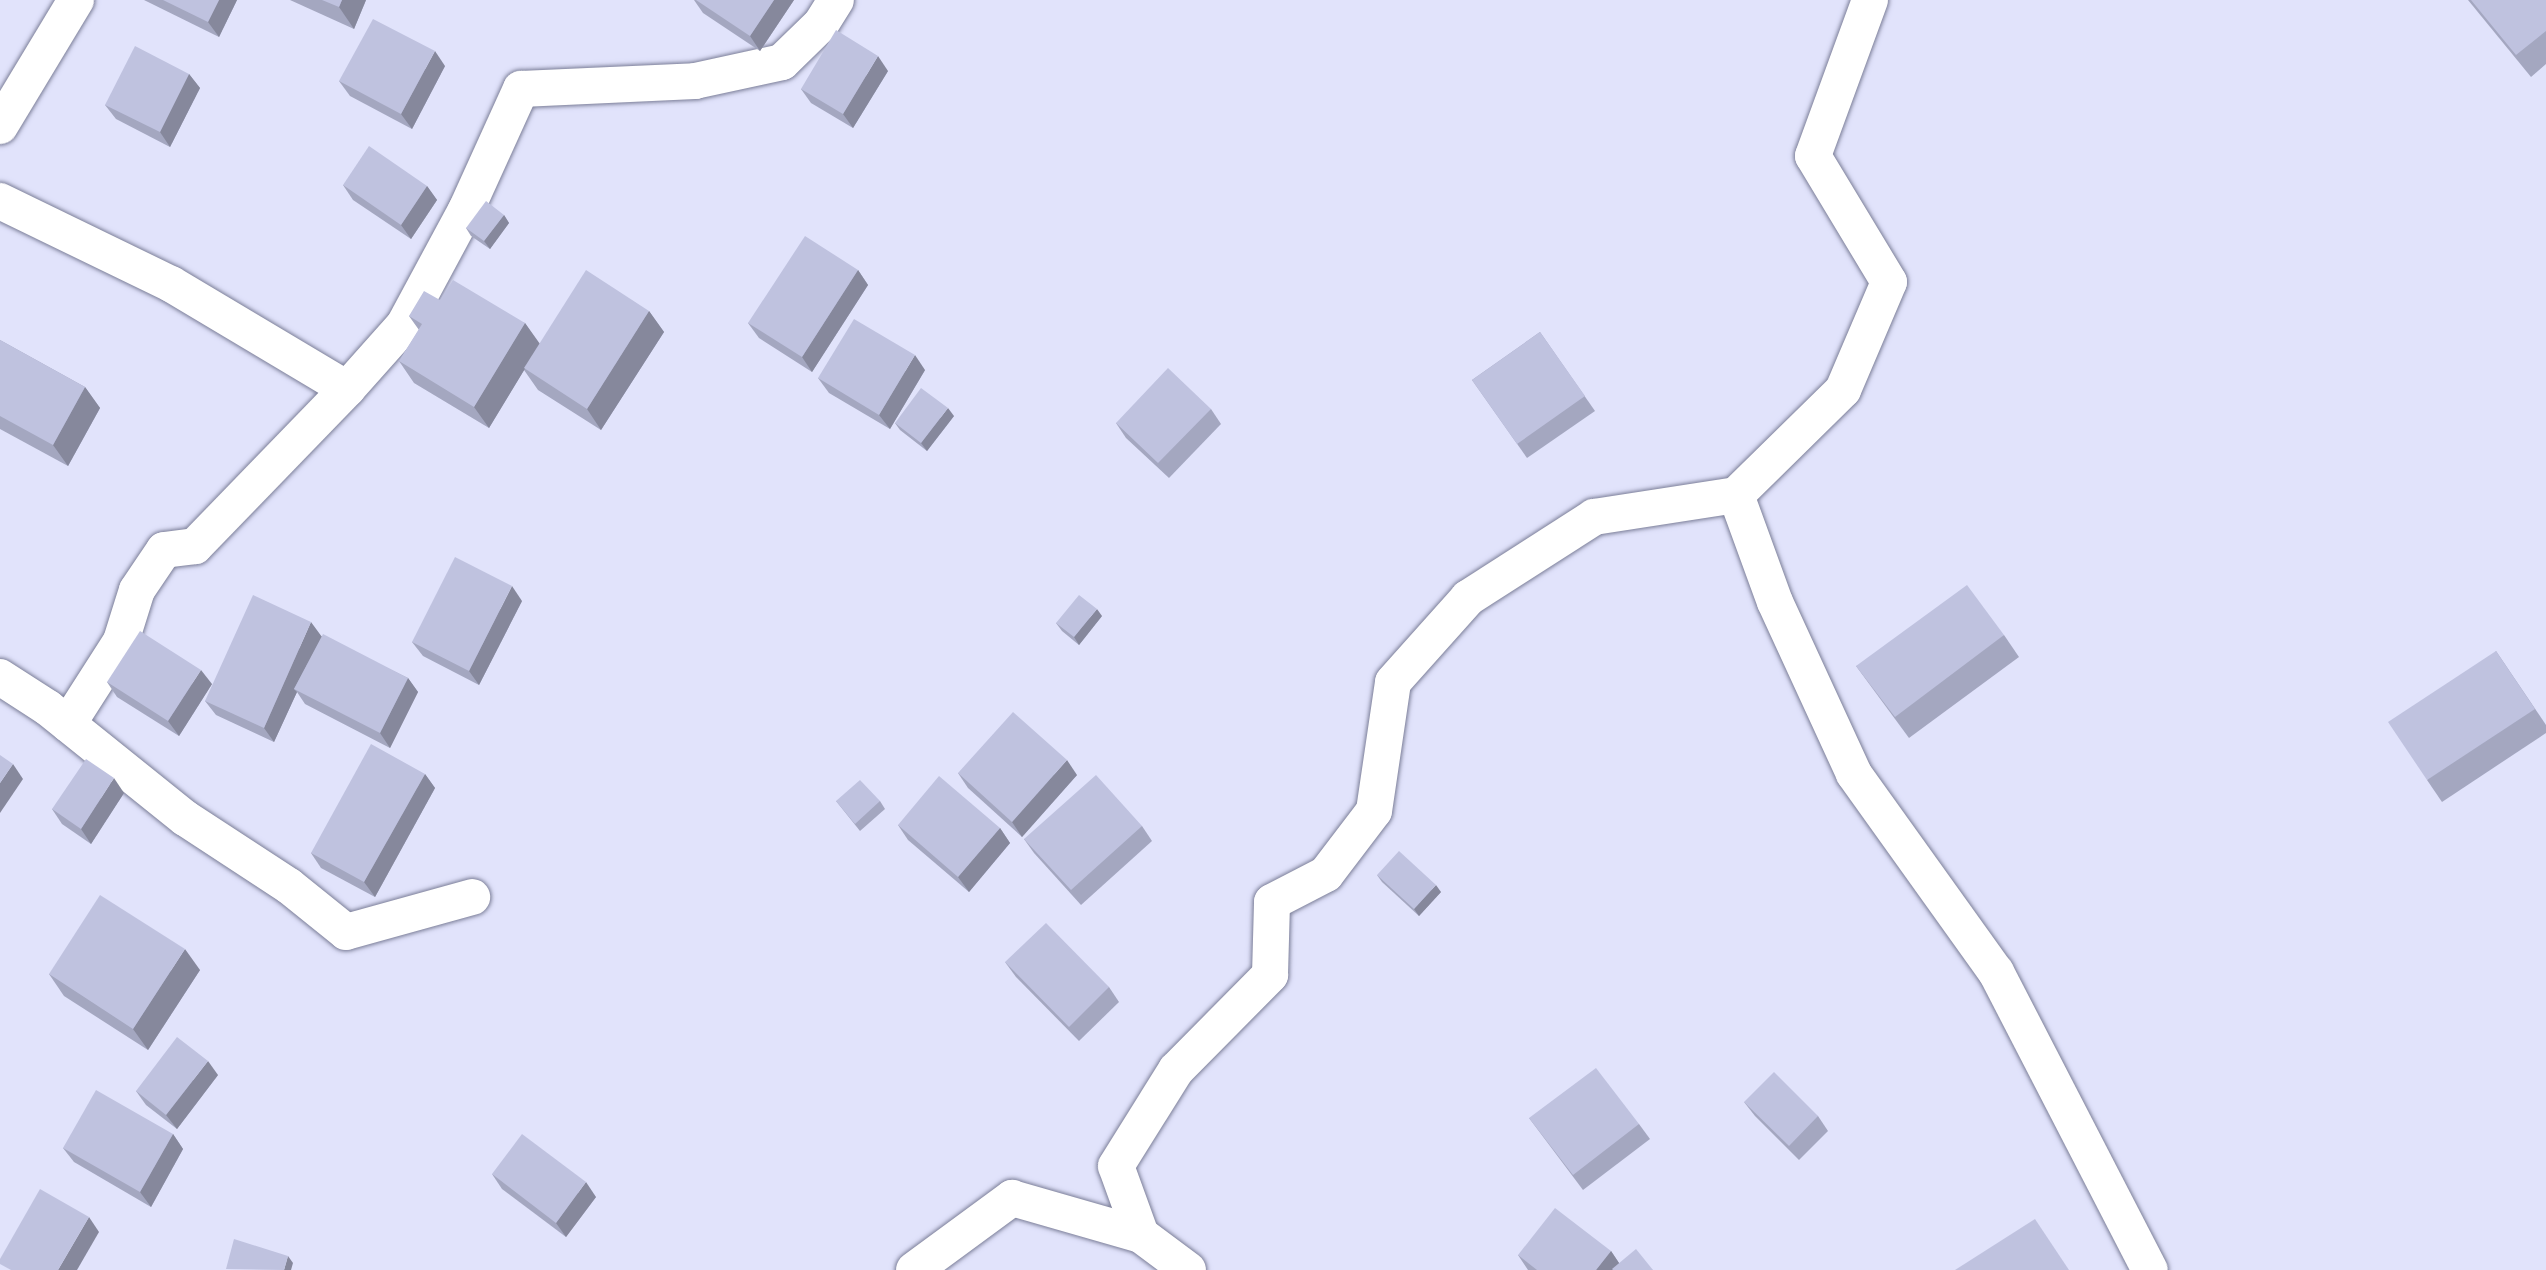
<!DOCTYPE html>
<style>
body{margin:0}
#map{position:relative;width:2546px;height:1270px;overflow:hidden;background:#e1e3fb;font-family:"Titillium Web",sans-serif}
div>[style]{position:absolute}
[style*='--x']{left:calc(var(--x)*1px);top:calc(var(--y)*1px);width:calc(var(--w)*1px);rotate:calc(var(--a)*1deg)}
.roads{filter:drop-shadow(0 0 2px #7b7e98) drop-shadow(0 0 2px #7b7e98)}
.street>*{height:36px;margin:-18px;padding:0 18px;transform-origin:18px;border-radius:18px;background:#fff}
.wall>*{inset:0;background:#a4a7c0}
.shaded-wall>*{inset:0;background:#86889c}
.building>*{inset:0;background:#bfc2df}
span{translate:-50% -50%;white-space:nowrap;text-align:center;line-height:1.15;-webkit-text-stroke:7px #e1e3fb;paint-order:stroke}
</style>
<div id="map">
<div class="roads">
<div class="street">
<div style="--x:1870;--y:0;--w:166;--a:110.1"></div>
<div style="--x:1813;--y:156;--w:147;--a:58.9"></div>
<div style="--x:1889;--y:282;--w:117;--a:113.1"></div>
<div style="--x:1843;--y:390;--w:150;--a:135.5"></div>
<div style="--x:1736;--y:495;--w:114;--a:70"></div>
<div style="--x:1775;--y:602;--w:189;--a:65.3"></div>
<div style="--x:1854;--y:774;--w:244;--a:54.4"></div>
<div style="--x:1996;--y:972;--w:335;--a:62.7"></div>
<div style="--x:0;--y:126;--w:147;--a:-58.9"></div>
<div style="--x:0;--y:201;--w:190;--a:25.9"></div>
<div style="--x:171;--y:284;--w:205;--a:30.8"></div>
<div style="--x:347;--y:389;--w:86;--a:-48.3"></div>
<div style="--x:404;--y:325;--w:131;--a:-61.7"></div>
<div style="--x:466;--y:210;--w:133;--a:-65.6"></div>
<div style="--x:521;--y:89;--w:174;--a:-2.6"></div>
<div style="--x:695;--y:81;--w:89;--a:-12.3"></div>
<div style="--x:782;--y:62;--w:54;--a:-44.3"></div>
<div style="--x:821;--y:24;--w:28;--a:-58"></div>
<div style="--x:0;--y:677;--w:57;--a:32.9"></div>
<div style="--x:48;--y:708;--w:176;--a:38.8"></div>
<div style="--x:185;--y:818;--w:124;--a:33.2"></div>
<div style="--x:289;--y:886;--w:73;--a:38.9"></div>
<div style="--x:346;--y:932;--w:131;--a:-15.5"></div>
<div style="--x:68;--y:724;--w:98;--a:-57.4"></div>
<div style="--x:121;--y:641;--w:53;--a:-72.6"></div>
<div style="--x:137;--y:590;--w:48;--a:-56"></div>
<div style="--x:164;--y:550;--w:31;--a:-7"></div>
<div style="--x:195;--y:546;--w:219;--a:-45.9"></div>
<div style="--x:914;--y:1270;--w:122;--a:-36.3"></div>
<div style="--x:1012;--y:1198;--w:134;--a:16"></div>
<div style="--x:1188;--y:1270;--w:59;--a:-143.3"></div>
<div style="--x:1141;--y:1235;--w:73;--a:-109.9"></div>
<div style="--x:1116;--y:1166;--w:113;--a:-58"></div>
<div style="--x:1176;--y:1070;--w:134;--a:-45.3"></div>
<div style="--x:1270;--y:975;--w:73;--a:-88.4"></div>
<div style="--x:1272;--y:902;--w:61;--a:-27.4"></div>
<div style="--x:1326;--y:874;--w:79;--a:-52.7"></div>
<div style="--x:1374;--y:811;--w:130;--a:-81.6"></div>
<div style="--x:1393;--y:682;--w:113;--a:-48.2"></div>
<div style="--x:1468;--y:598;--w:150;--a:-32.7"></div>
<div style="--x:1594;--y:517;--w:144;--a:-8.8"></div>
</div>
</div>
<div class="wall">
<div style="clip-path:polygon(144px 0,237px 0,219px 37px)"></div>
<div style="clip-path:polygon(290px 0,366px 0,354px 29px)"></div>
<div style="clip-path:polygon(694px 0,794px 0,760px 51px,703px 13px)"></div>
<div style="clip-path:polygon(2468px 0,2546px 0,2546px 64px,2531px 77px)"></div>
<div style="clip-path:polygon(445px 66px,412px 129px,350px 96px,339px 81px)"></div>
<div style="clip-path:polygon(888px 71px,853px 128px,811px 103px,801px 89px)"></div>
<div style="clip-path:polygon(189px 74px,200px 88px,170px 147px,116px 119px,105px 105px)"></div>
<div style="clip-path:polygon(343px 185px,427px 186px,437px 200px,411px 239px,353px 200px)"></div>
<div style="clip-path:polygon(504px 215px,509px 223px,490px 249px,471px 236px,466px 228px)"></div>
<div style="clip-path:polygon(858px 270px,868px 285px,812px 372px,759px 338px,748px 323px)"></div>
<div style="clip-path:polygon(440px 300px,525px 323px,539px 344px,649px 311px,664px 332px,601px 430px,538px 390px,524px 370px,489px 428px,414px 383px,399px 361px,419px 330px,409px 316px)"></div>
<div style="clip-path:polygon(1540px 332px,1595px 411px,1527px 458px,1472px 380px)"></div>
<div style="clip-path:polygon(0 340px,85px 387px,100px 408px,68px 466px,0 429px)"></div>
<div style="clip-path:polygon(925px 370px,890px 429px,829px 393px,818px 378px)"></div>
<div style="clip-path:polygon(1211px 409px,1221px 424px,1169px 478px,1126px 438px,1116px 423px)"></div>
<div style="clip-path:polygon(954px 416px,927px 451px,900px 430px,895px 423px)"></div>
<div style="clip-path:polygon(522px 601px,479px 685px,423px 656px,412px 642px)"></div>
<div style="clip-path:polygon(1102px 616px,1079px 645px,1062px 631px,1056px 623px)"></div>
<div style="clip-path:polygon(2004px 635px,2019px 657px,1909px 738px,1856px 666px)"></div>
<div style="clip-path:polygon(321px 636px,408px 678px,418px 692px,390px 748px,305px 704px,297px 692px,274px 742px,216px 715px,205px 701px)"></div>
<div style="clip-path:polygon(2496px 651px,2546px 725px,2546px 733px,2442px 802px,2427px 780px)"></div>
<div style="clip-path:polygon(107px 682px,212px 684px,179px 736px,117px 697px)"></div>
<div style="clip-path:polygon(958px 773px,1077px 775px,1022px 837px,968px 788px)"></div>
<div style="clip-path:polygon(425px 774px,435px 788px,375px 897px,321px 868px,311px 853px)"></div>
<div style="clip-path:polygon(124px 793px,91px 844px,62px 824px,52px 809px)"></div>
<div style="clip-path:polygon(836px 801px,880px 801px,885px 809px,860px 831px)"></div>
<div style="clip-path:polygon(898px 825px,1000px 828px,1010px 843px,969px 892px,908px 840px)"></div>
<div style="clip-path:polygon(1142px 826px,1152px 841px,1081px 905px,1034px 853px,1024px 839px)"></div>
<div style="clip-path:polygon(1377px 875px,1441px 892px,1419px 916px,1382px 882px)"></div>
<div style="clip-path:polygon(1005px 962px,1109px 987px,1119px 1002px,1079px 1041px,1016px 977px)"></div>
<div style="clip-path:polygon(200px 970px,148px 1050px,64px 996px,49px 974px)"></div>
<div style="clip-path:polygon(218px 1075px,177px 1129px,146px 1105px,136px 1091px)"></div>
<div style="clip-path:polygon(1744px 1102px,1818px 1116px,1828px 1131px,1799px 1160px,1755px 1116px)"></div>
<div style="clip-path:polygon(1529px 1118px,1639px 1124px,1650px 1139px,1583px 1190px)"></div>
<div style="clip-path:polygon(173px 1134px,183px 1149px,151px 1207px,74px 1162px,63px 1148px)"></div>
<div style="clip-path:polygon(492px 1174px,596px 1197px,566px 1237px,502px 1189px)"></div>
<div style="clip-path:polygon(1611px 1251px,1619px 1263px,1653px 1270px,1528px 1270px,1518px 1255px)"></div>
</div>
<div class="shaded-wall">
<div style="clip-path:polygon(219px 0,237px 0,219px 37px,208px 22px)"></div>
<div style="clip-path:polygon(342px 0,366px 0,354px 29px,339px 7px)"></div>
<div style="clip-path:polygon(774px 0,794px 0,760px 51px,750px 36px)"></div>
<div style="clip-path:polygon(435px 51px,445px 66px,412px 129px,401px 114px)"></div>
<div style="clip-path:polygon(878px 56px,888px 71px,853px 128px,843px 114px)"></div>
<div style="clip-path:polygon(189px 74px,200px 88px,170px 147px,160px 132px)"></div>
<div style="clip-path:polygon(427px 186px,437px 200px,411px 239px,401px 225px)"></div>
<div style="clip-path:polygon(504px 215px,509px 223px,490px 249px,484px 241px)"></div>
<div style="clip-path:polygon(858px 270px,868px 285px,812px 372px,802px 357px)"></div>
<div style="clip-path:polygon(649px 311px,664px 332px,601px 430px,587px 409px)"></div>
<div style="clip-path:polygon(525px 323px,540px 344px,489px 428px,474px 407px)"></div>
<div style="clip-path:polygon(915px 355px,925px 370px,890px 429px,879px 415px)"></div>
<div style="clip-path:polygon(85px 387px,100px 408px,68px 466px,53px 445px)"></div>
<div style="clip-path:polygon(948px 408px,954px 416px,927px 451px,921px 443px)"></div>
<div style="clip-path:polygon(512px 586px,522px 601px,479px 685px,469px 671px)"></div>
<div style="clip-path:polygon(1097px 609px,1102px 616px,1079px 645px,1074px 637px)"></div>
<div style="clip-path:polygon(311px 622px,322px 637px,294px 689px,297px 692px,274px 742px,264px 728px)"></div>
<div style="clip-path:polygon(201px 670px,212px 684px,179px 736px,168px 721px)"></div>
<div style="clip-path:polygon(408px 678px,418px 692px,390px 748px,380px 733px)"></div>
<div style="clip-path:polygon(1067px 760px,1077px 775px,1022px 837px,1012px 822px)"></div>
<div style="clip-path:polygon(13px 764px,23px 779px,0 813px,0 783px)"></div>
<div style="clip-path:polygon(425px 774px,435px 788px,375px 897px,364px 882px)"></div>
<div style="clip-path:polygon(114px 778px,124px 793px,91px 844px,81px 829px)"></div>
<div style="clip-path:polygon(1000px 828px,1010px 843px,969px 892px,958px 877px)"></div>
<div style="clip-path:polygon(1436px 885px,1441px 892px,1419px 916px,1414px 909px)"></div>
<div style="clip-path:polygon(185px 949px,200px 970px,148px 1050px,133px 1029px)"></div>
<div style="clip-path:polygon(208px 1061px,218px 1075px,177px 1129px,166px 1115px)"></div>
<div style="clip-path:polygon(173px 1134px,183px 1149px,151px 1207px,140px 1192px)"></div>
<div style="clip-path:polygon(586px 1182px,596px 1197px,566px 1237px,556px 1223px)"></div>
<div style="clip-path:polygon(89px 1217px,99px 1232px,77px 1270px,58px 1270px)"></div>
<div style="clip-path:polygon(1611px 1251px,1621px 1266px,1613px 1270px,1596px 1270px)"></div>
<div style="clip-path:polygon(288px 1256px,293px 1263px,291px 1270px,284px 1270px)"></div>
</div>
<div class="building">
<div style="clip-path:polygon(163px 0,219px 0,208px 22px)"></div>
<div style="clip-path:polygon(322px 0,342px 0,339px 7px)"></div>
<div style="clip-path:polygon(696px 0,774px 0,750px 36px)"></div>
<div style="clip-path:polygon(2471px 0,2546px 0,2546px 31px,2516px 55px)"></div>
<div style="clip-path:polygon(373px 19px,435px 51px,401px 114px,339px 81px)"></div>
<div style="clip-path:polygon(836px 30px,878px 56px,843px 114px,801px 89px)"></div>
<div style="clip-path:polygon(135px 46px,189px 74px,160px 132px,105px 105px)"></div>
<div style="clip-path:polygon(369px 146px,427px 186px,401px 225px,343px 185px)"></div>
<div style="clip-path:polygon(486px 201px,504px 215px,484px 241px,466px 228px)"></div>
<div style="clip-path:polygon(805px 236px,858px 270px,802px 357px,748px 323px)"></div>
<div style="clip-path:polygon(586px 270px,649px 311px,587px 409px,524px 368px)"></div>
<div style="clip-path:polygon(453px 280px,525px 323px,474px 407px,399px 361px,422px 324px,409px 316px,424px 291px,440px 300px)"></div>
<div style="clip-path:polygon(854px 319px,915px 355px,879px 415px,818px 378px)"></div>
<div style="clip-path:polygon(1540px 332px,1585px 396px,1517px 444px,1472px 380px)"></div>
<div style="clip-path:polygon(0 340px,85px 387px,53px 445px,0 416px)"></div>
<div style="clip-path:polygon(1168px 368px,1211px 409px,1158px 463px,1116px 423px)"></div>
<div style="clip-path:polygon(921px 388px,948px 408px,921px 443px,895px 423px)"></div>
<div style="clip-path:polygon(455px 557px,512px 586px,469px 671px,412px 642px)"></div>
<div style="clip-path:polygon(1967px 585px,2004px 635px,1895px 717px,1856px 666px)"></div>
<div style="clip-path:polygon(253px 595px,311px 622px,264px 728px,205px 701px)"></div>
<div style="clip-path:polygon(1079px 595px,1097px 609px,1074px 637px,1056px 623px)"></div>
<div style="clip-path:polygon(140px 631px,201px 670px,168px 721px,107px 682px)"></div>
<div style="clip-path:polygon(323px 634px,408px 678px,380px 733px,294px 689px)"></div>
<div style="clip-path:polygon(2496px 651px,2535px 709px,2427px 780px,2388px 722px)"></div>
<div style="clip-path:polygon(1013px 712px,1067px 760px,1012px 822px,958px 773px)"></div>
<div style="clip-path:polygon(371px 744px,425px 774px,364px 882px,311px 853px)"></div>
<div style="clip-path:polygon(0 755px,13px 764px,0 783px)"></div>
<div style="clip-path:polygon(86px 759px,114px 778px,81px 829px,52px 809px)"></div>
<div style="clip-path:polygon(1096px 775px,1142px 826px,1071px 890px,1024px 839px)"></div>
<div style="clip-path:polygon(939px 776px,1000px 828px,958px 877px,898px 825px)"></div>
<div style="clip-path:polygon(860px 780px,880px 801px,855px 824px,836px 801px)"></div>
<div style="clip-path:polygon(1399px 851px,1436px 885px,1414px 909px,1377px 875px)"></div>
<div style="clip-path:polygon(100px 895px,185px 949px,133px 1029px,49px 974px)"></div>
<div style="clip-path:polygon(1046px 923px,1109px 987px,1069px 1027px,1005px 962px)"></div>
<div style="clip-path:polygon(177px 1037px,208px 1061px,166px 1115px,136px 1091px)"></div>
<div style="clip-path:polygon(1596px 1068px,1639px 1124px,1573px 1175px,1529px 1118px)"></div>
<div style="clip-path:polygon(1774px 1072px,1818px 1116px,1789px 1146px,1744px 1102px)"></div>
<div style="clip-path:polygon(96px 1090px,173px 1134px,140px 1192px,63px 1148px)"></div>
<div style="clip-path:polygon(522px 1134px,586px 1182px,556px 1223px,492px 1174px)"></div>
<div style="clip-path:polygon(40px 1189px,89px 1217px,58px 1270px,11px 1270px,0 1264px,0 1259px)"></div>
<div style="clip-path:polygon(1555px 1208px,1611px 1251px,1596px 1270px,1537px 1270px,1518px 1255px)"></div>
<div style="clip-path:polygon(2035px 1219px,2069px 1270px,1955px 1270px)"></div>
<div style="clip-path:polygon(234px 1239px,288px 1256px,284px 1270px,226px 1269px)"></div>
<div style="clip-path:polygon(1636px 1249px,1653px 1270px,1613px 1270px,1612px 1269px)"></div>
</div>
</div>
